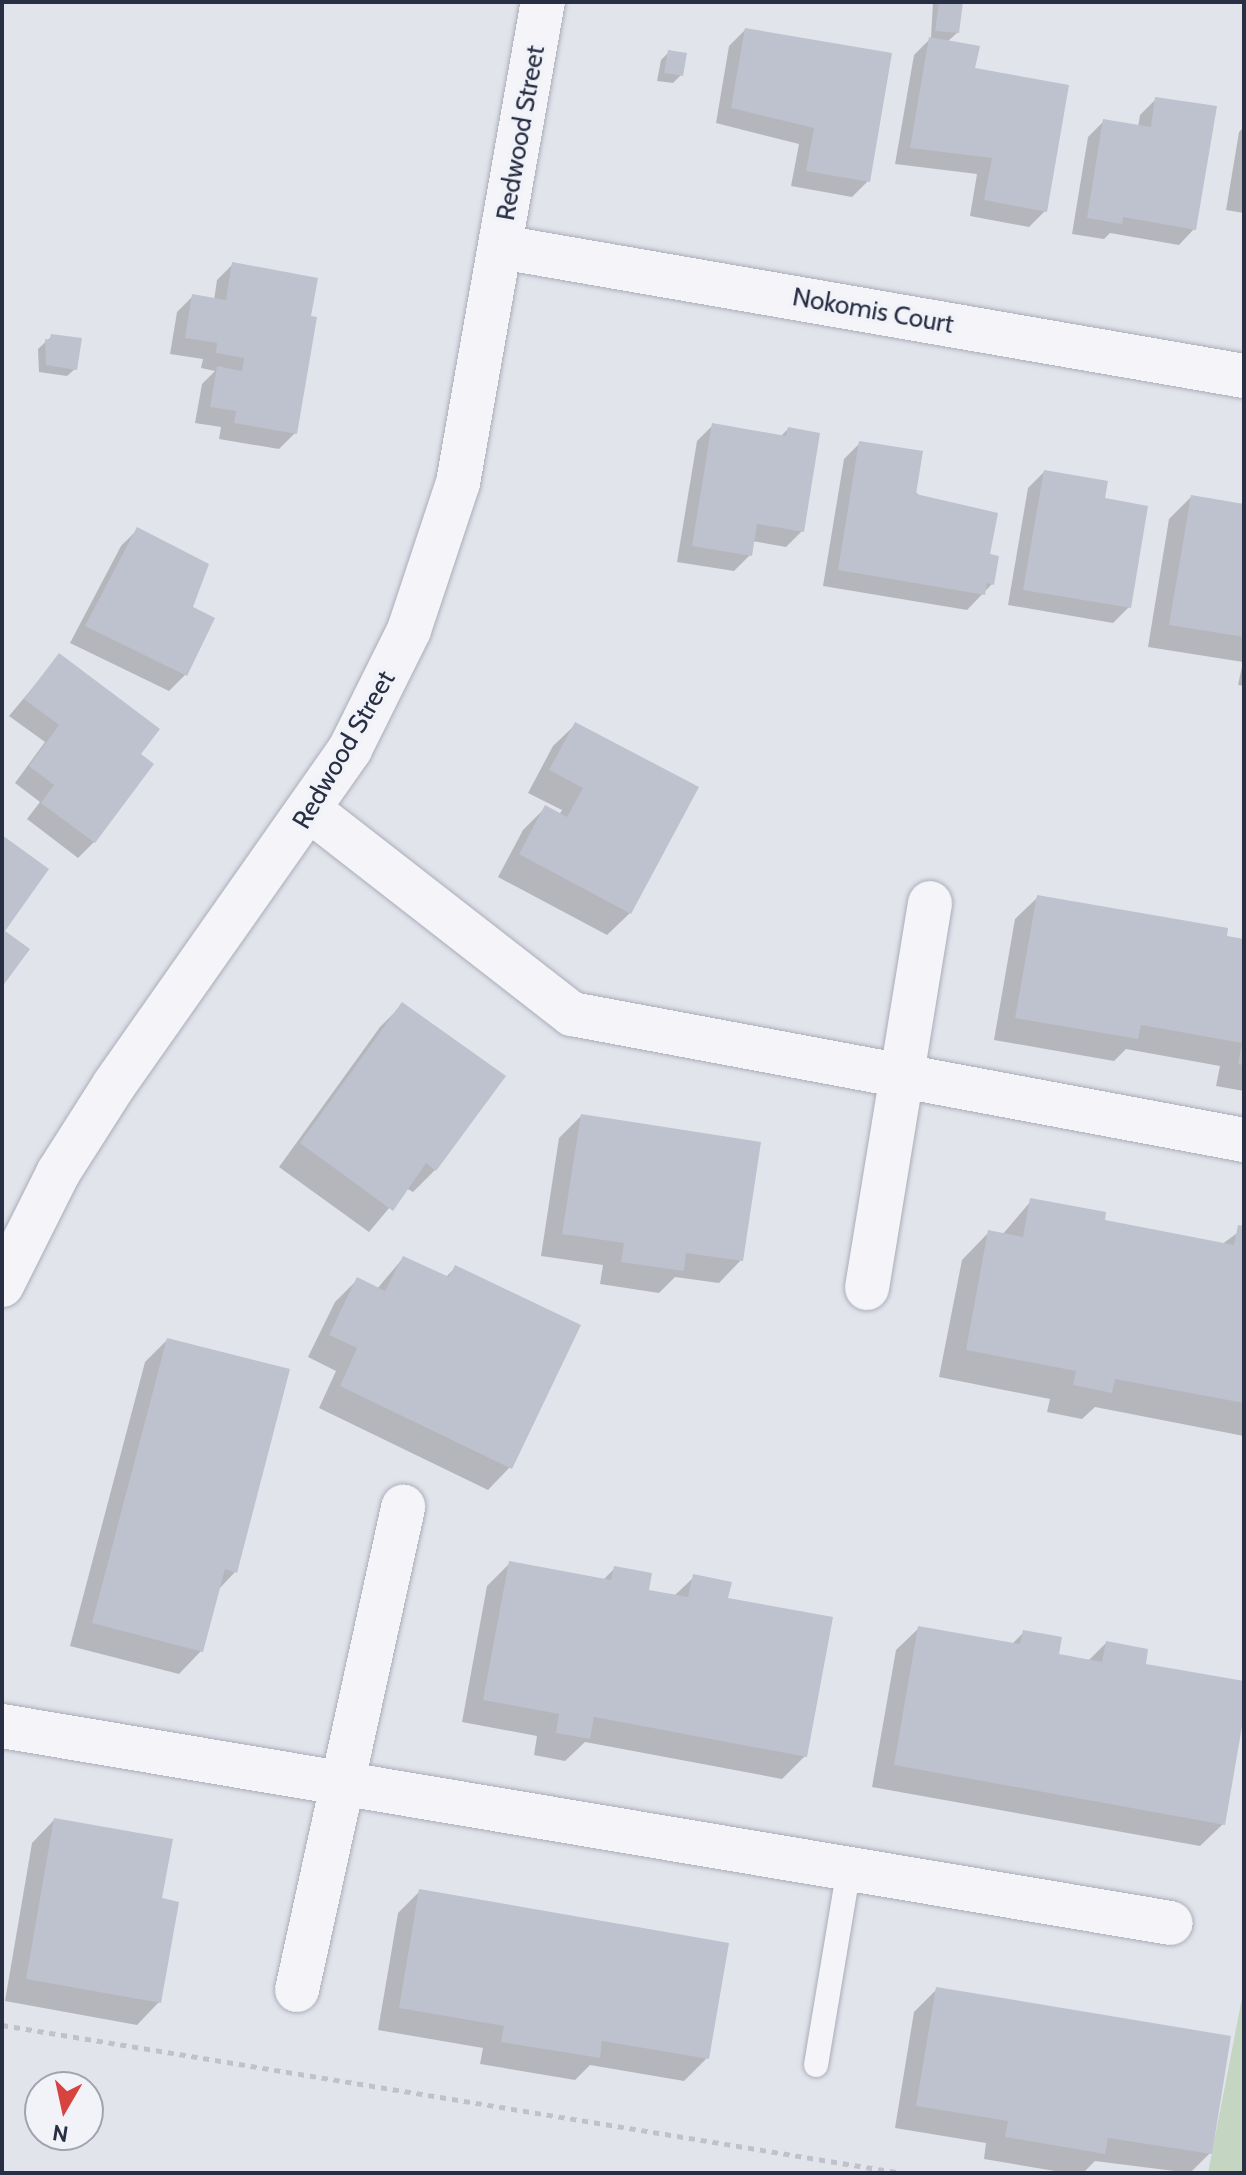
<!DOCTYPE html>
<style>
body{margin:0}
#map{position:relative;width:1246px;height:2175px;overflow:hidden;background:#e1e4eb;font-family:Cabin,sans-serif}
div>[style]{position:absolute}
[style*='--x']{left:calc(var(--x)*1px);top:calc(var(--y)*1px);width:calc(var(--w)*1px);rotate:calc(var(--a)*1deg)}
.green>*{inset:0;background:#c4d5c2}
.shadow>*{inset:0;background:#0003}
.building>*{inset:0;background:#bec1ce}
.path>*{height:5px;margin-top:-2.5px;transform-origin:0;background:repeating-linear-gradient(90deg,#c0c1ca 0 6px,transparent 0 12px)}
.roads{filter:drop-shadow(0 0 2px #aaadb9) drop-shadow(0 0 2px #aaadb9)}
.service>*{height:24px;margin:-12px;padding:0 12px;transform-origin:12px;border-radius:12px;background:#f5f5f9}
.minor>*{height:44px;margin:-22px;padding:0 22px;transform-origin:22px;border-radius:22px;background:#f5f5f9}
span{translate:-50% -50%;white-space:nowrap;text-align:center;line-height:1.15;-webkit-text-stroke:8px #f1f3f8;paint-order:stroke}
.street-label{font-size:26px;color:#282e44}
.frame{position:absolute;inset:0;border:4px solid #282e44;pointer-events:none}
.north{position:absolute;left:24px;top:2071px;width:80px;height:80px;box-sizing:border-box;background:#f1f3f8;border:2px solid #a1a4b0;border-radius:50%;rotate:189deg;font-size:22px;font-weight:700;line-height:32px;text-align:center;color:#282e44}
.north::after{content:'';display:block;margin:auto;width:28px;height:36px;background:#d7433f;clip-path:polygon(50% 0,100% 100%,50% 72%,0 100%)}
</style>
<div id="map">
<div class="green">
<div style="clip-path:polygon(1244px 1988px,1244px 2173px,1208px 2173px)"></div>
</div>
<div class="shadow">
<div style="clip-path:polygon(933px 2px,961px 2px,957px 33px,947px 42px,973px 70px,1045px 211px,1029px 227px,970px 216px,977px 174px,895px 164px,914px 55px,931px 38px)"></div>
<div style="clip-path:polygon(745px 30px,868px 181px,852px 197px,791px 186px,799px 144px,716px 123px,729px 46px)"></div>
<div style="clip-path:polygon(669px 52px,681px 75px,673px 83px,657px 81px,661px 60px)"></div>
<div style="clip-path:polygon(1156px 99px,1194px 229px,1179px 245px,1110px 233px,1104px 239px,1072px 234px,1088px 137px,1104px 121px,1138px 127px,1140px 115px)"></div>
<div style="clip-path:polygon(1244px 127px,1244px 213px,1226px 210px,1239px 132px)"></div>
<div style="clip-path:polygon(233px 264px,295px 433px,279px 449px,219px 439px,221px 427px,195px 423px,202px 384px,215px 371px,201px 368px,203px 359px,170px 354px,177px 312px,193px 296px,214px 300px,217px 280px)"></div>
<div style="clip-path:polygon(52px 336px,75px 369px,67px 376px,39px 372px,38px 349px)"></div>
<div style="clip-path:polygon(713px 425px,780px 437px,788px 429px,802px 531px,786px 547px,752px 541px,750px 555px,734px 571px,677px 562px,697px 441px)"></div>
<div style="clip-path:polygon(860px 443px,988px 556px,992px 584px,967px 610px,823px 586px,844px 459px)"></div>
<div style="clip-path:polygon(1044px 472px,1103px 500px,1129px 607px,1113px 623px,1008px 605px,1028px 488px)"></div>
<div style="clip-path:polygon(1191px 497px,1244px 506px,1244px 686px,1238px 685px,1243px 662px,1148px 647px,1169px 519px)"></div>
<div style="clip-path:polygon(137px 530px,190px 608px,212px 619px,185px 675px,169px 691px,70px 643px,121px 546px)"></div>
<div style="clip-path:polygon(59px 656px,138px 754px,94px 842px,78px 858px,27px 819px,40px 802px,15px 783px,45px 742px,9px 716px)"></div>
<div style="clip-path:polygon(576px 724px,630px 913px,607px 935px,498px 877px,523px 830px,545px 808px,559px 815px,562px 810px,528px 793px,553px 746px)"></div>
<div style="clip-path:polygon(1038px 897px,1244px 941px,1244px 1091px,1216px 1086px,1220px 1066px,1126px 1049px,1114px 1061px,994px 1040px,1015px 919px)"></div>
<div style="clip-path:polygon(402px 1005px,435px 1170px,413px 1192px,406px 1188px,369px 1232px,279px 1167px,380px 1027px)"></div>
<div style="clip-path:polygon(581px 1116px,741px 1260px,719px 1283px,675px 1277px,659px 1293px,600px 1284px,603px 1265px,541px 1256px,559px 1138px)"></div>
<div style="clip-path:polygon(1031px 1201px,1102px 1222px,1221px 1245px,1244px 1228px,1244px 1436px,1095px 1407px,1082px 1419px,1047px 1412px,1050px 1399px,939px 1377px,962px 1260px,989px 1232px,1002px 1235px)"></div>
<div style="clip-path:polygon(403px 1258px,445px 1278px,456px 1267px,510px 1467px,488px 1490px,319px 1408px,336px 1371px,308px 1357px,335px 1302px,357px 1280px,377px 1289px)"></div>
<div style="clip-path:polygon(167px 1340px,235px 1572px,218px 1590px,201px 1651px,179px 1674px,70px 1646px,145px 1362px)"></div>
<div style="clip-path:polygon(510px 1563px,603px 1580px,615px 1568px,646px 1592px,673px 1597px,694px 1577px,726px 1599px,805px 1756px,782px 1779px,585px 1742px,565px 1761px,534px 1755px,537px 1736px,462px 1722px,487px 1586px)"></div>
<div style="clip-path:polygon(919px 1628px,1012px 1644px,1024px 1632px,1056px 1656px,1088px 1661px,1106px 1643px,1144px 1665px,1244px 1683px,1223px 1824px,1200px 1846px,872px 1787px,896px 1650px)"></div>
<div style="clip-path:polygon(54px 1820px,159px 2002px,137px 2025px,5px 2001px,32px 1843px)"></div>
<div style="clip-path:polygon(420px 1891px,707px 2058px,684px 2081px,590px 2065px,575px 2080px,480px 2064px,483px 2048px,378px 2030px,398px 1913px)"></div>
<div style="clip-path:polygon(937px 1989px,1210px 2153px,1190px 2173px,1095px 2161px,1083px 2173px,1067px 2173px,984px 2159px,986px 2143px,895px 2128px,914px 2012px)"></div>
<div style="clip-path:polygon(40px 2088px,40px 2113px,32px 2096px)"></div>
</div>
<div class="building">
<div style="clip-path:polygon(939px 2px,963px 2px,959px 33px,935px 31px)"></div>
<div style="clip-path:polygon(745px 28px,892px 53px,870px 182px,806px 171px,814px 128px,731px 108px)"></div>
<div style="clip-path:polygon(929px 37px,980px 46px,975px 68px,1069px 85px,1047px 212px,984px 200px,992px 158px,910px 148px)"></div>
<div style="clip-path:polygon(668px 50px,687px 53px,683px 76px,664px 73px)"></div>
<div style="clip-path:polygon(1155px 97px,1217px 106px,1196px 230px,1123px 217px,1122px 224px,1087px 218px,1103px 119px,1151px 127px)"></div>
<div style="clip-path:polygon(232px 262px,318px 278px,311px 316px,317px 317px,297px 434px,234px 423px,236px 411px,210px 407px,217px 366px,242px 371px,244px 358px,216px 353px,217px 343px,185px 338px,192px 294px,226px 300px)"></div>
<div style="clip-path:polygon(51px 334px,82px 338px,77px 370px,46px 365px,45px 339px,50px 340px)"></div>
<div style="clip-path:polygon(712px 423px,786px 436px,788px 427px,820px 433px,804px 532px,757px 524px,752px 556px,692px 546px)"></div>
<div style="clip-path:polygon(859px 441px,923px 451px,916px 494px,998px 513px,990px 554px,999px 556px,994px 585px,987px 583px,985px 595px,838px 570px)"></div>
<div style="clip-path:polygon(1044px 470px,1108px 481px,1105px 498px,1148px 506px,1131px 608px,1023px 590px)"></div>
<div style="clip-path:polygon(1191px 495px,1244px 504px,1244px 637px,1169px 625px)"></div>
<div style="clip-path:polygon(137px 527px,209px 564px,193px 607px,215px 618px,187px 676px,85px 626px)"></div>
<div style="clip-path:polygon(59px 653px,160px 729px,141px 754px,154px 764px,95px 843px,41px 803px,54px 785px,29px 766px,59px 725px,24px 699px)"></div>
<div style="clip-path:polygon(575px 722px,699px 787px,631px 914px,519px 854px,545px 805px,567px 817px,583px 788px,549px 770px)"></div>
<div style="clip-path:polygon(2px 835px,49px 869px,5px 931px,30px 949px,2px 987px)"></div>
<div style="clip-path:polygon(1037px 895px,1228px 928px,1227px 936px,1244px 939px,1244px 1065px,1238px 1064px,1242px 1043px,1141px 1025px,1138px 1039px,1015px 1018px)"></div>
<div style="clip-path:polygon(402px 1002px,506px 1076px,436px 1171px,426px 1163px,393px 1211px,300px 1143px)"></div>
<div style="clip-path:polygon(581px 1114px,761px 1142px,743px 1261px,686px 1253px,684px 1271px,621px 1262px,624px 1243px,562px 1234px)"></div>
<div style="clip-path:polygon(1030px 1198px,1106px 1212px,1105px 1220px,1234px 1245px,1238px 1225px,1244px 1226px,1244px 1403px,1115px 1379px,1112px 1393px,1073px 1385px,1076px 1371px,966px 1350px,988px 1230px,1023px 1237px)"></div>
<div style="clip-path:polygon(403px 1256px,449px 1277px,455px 1265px,581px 1325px,512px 1469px,340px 1386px,357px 1348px,329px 1335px,357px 1277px,385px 1291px)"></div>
<div style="clip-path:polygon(167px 1338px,290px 1369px,237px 1573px,225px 1569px,203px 1652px,92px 1623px)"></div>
<div style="clip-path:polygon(509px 1561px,611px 1580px,614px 1566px,652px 1573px,649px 1590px,688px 1597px,693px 1574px,732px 1582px,728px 1598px,833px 1617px,807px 1757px,594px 1717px,590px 1739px,556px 1733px,559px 1714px,483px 1700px)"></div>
<div style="clip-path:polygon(918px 1626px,1020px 1644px,1023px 1630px,1062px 1637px,1059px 1654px,1102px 1662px,1106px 1641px,1148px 1649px,1146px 1664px,1244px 1681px,1244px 1715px,1225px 1825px,894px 1765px)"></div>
<div style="clip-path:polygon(54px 1818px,173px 1839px,162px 1898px,179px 1902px,161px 2003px,26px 1979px)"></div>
<div style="clip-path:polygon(419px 1889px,729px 1943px,709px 2059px,602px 2041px,600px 2058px,501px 2042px,504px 2026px,399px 2008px)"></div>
<div style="clip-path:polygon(936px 1987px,1231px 2036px,1212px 2154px,1108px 2138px,1105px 2154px,1005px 2137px,1008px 2121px,916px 2106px)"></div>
<div style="clip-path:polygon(69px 2073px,76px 2087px,38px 2087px)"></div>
</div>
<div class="path">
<div style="--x:2;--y:2025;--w:912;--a:9.34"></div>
</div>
<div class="roads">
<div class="service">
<div style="--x:816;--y:2065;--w:200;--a:-80.5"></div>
</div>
<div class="minor">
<div style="--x:501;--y:247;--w:754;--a:9.85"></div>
<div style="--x:311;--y:811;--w:331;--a:37.9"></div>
<div style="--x:572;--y:1014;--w:684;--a:10.62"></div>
<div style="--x:2;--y:1285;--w:125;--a:-63.4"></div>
<div style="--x:58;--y:1173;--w:104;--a:-57.5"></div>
<div style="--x:114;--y:1085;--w:411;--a:-54.9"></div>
<div style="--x:350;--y:749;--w:133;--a:-63.6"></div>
<div style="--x:409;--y:630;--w:155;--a:-71.6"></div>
<div style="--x:458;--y:483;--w:488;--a:-80"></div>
<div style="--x:867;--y:1288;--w:390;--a:-80.7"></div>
<div style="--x:2;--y:1726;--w:1185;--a:9.57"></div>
<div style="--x:297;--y:1990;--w:495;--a:-77.6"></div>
</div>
</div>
<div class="street-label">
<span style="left:521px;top:133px;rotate:-80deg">Redwood Street</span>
<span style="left:873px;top:311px;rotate:10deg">Nokomis Court</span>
<span style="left:344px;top:750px;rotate:-60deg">Redwood Street</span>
</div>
<div class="frame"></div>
<div class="north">N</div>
</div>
